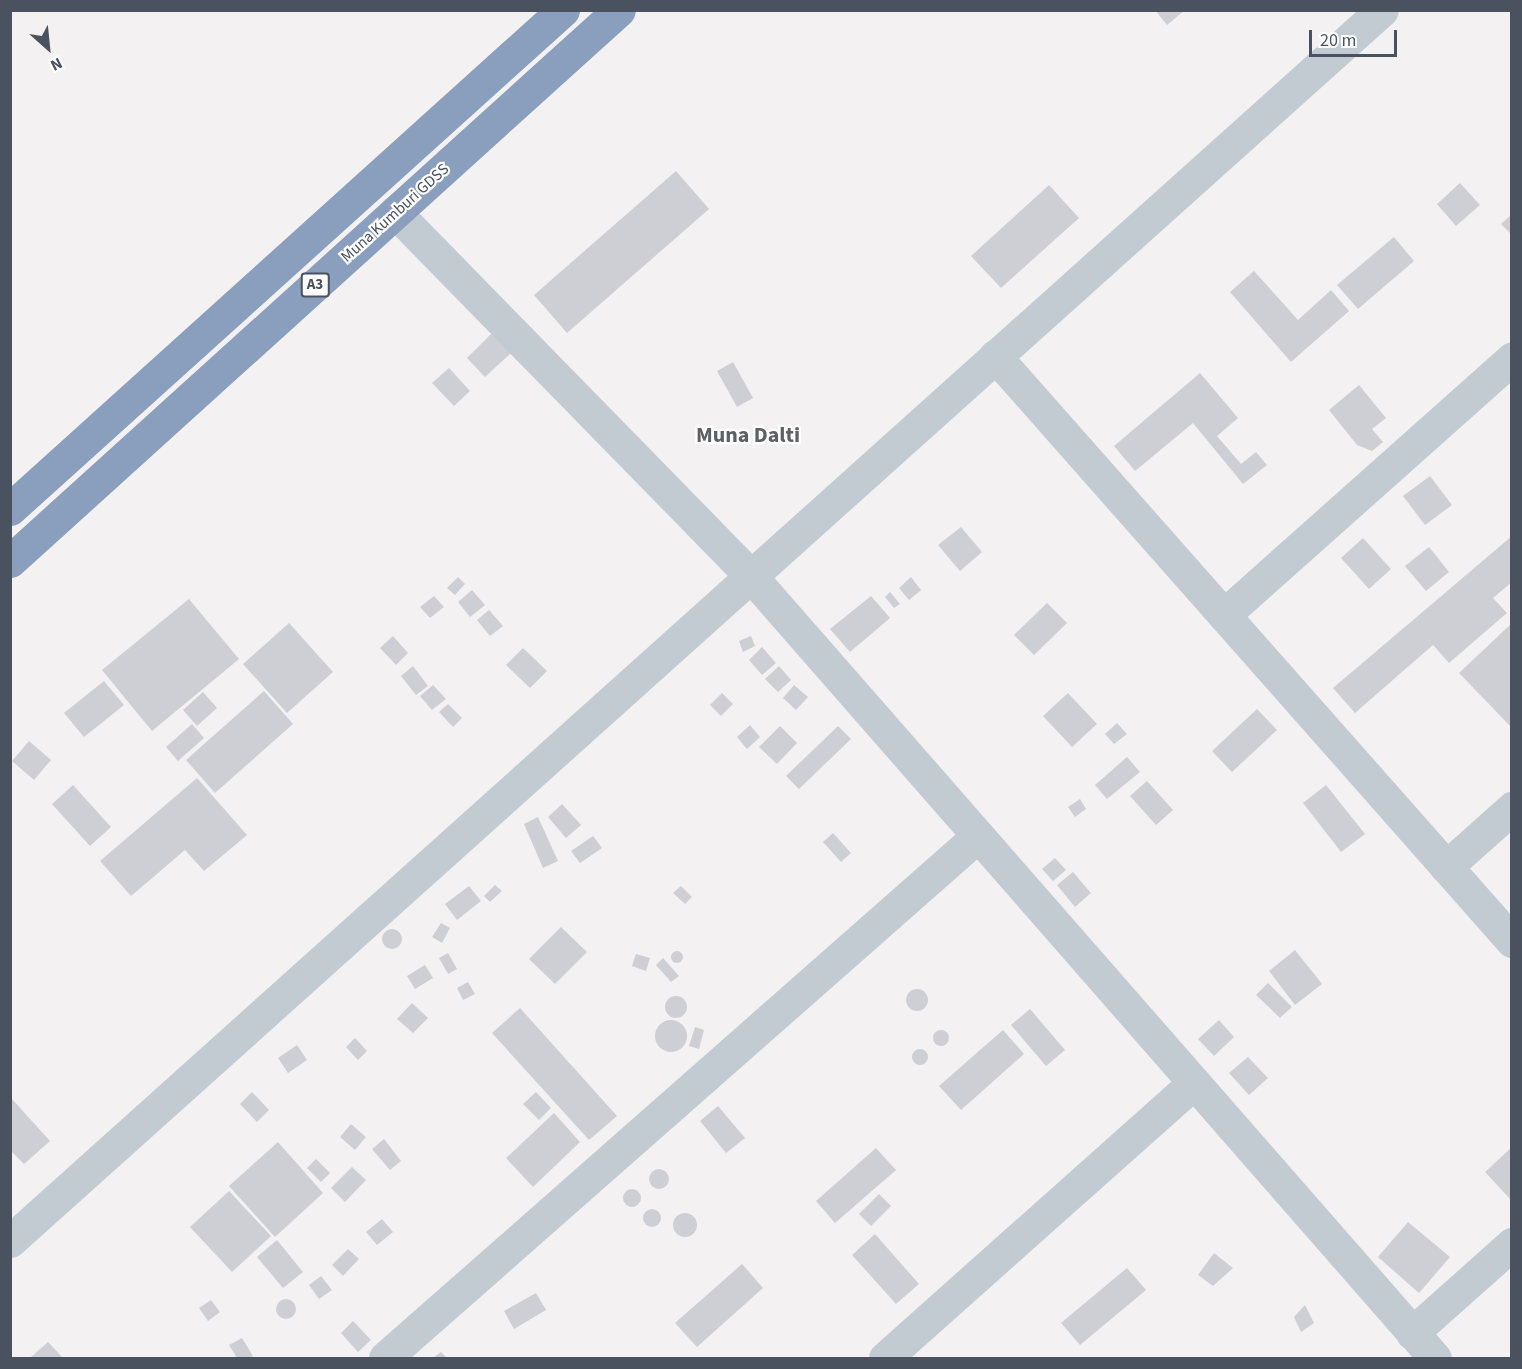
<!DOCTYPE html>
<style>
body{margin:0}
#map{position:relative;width:1522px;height:1369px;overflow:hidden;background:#f3f1f1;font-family:"Source Sans 3",sans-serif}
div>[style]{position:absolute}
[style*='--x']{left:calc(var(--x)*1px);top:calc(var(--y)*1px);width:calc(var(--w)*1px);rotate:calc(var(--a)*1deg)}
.building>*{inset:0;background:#cecfd5}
.round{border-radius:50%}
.minor>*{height:33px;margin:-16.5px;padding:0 16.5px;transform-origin:16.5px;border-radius:16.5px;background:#c2cad2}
.highway>*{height:33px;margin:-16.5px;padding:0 16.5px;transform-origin:16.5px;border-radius:16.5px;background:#8a9ebe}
span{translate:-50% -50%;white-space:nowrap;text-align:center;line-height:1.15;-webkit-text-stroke:4.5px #fff;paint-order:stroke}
.shield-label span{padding:2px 4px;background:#fff;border:2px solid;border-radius:4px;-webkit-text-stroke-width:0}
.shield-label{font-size:15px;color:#49525e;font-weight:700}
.street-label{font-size:16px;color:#49525e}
.district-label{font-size:22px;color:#5d6065;font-weight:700}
.frame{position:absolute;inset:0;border:12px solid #49525e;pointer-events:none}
.north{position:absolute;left:18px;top:18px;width:60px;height:60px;-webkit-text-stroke:4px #fff;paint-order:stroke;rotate:153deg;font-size:16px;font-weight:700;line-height:24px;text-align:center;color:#49525e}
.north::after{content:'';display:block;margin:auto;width:21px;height:27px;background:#49525e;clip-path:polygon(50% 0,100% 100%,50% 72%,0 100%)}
.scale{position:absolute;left:1309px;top:30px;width:88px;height:27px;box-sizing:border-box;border:3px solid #49525e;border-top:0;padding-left:8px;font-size:18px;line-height:21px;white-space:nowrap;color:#49525e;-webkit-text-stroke:4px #fff;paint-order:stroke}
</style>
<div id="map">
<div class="building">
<div style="clip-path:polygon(1155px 10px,1185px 10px,1167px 25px)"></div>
<div style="clip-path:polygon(676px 171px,709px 209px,567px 333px,534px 295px)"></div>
<div style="clip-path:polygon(1460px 183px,1480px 205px,1456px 226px,1437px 204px)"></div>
<div style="clip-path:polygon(1049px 185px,1079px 218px,1001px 288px,971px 256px)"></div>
<div style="clip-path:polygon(1512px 214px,1512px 235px,1501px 224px)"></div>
<div style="clip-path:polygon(1394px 237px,1414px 261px,1358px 309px,1337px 285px)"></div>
<div style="clip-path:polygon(1254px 271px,1298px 320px,1331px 290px,1349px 311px,1291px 362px,1230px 292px)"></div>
<div style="clip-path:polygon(492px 333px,511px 353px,485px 377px,467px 358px)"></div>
<div style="clip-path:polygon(733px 362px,753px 398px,737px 407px,717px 371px)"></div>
<div style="clip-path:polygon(449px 368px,470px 391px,454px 406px,432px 383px)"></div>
<div style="clip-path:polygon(1200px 373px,1238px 418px,1217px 436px,1241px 464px,1256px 452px,1267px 465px,1243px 484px,1193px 423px,1135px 471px,1114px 446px)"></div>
<div style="clip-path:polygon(1359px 385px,1386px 418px,1372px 429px,1383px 442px,1372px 451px,1357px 445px,1329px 410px)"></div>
<div style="clip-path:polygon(1430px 476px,1452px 505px,1425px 525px,1403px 496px)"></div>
<div style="clip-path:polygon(961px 527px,982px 552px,960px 571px,938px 545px)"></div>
<div style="clip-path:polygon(1512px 536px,1512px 582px,1493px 598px,1507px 613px,1449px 663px,1433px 645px,1355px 713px,1333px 688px)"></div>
<div style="clip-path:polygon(1363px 538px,1391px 569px,1369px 589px,1341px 558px)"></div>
<div style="clip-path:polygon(1429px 547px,1449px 572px,1426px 591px,1405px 566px)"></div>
<div style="clip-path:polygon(458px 577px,465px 584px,455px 595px,447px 588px)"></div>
<div style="clip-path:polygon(911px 577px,921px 590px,909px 600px,899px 588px)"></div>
<div style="clip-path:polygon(472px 590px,485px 605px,470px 617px,458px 602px)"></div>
<div style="clip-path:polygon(890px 592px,900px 604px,894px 608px,885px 597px)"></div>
<div style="clip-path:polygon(434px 596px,444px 607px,430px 618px,420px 607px)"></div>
<div style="clip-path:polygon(871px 596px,890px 618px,850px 652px,830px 629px)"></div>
<div style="clip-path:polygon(189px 599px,239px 659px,152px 731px,102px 670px)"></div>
<div style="clip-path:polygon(1047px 603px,1067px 623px,1034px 655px,1014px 635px)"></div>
<div style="clip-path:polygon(489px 610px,503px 626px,490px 636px,477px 620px)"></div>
<div style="clip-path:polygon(289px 623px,333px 672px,287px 713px,243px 664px)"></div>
<div style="clip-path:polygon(1512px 623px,1512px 728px,1459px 673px)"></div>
<div style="clip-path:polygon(393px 636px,408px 653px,396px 665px,380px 648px)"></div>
<div style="clip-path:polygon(751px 636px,755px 646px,743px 652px,739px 641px)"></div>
<div style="clip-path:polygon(762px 647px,776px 663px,762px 675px,749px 660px)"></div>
<div style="clip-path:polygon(523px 648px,547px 671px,530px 688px,506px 665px)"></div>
<div style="clip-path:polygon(413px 666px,428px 686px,416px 695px,401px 676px)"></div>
<div style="clip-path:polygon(779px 666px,791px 680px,778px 692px,765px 679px)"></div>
<div style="clip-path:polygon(104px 681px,124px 705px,84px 737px,64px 713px)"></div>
<div style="clip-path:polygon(433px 685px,446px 699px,432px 710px,420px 696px)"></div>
<div style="clip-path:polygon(794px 685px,808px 697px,796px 710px,783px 698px)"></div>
<div style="clip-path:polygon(264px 691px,293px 724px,215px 793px,186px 760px)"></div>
<div style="clip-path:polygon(203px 692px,217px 708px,197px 726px,183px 710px)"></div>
<div style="clip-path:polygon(722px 693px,733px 704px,721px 716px,710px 705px)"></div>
<div style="clip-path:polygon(1068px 693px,1097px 724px,1072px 747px,1043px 716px)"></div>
<div style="clip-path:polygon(448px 704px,462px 718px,453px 727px,439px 712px)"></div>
<div style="clip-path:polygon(1257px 709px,1277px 730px,1232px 772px,1212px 751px)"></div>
<div style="clip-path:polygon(1117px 723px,1127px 734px,1114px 744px,1105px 734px)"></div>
<div style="clip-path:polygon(192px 724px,204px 738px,178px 761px,166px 747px)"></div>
<div style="clip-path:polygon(750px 725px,760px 737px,747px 749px,737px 737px)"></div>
<div style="clip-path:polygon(780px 726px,797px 743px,777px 764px,759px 747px)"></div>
<div style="clip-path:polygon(838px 726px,851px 739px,799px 789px,786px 776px)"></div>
<div style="clip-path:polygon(29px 741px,51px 760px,34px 780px,12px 761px)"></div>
<div style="clip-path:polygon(1127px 757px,1140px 772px,1107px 799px,1095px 785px)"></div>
<div style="clip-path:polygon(197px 778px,247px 835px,204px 871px,185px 850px,131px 896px,100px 861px)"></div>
<div style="clip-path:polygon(1147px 781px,1173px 810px,1156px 825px,1130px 796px)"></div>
<div style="clip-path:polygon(73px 785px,111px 827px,90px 846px,52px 804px)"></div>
<div style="clip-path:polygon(1326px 785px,1365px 834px,1341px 852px,1303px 803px)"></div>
<div style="clip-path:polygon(1080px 799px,1086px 809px,1075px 817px,1068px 807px)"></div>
<div style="clip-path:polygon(562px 804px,581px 825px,566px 838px,548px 817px)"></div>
<div style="clip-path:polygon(538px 817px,558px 861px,543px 868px,524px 824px)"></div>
<div style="clip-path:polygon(833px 833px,851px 853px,841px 862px,823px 842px)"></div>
<div style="clip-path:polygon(593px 836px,602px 848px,580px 863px,571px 851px)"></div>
<div style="clip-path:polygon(1055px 858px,1066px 870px,1053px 881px,1042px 869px)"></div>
<div style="clip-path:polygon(1073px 872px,1091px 893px,1075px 907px,1057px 885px)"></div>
<div style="clip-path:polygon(495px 885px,502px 891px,490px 902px,484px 896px)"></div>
<div style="clip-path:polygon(469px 886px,481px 901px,457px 920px,445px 904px)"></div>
<div style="clip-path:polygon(681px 886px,692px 897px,685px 904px,673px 893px)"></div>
<div style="clip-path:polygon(441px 923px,450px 928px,442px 943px,432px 937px)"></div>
<div style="clip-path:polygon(561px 927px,587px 952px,555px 984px,529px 959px)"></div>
<div class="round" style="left:382px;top:929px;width:20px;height:20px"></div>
<div style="clip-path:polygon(1295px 950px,1322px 984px,1295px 1005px,1269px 971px)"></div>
<div class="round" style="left:671px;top:951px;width:12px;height:12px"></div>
<div style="clip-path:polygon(448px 953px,457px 969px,448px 974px,439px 958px)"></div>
<div style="clip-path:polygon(636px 954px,650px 958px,646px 971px,632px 966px)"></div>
<div style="clip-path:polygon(663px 958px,679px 976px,671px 982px,656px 965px)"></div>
<div style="clip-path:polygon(425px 965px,433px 978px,415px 989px,407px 976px)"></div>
<div style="clip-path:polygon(468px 982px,475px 994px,463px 1000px,457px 988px)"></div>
<div style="clip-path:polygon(1268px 983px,1292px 1007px,1280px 1018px,1256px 995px)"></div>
<div class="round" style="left:906px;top:989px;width:22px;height:22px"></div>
<div class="round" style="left:665px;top:996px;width:22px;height:22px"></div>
<div style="clip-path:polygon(412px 1003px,428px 1018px,413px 1033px,397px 1019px)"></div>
<div style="clip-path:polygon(520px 1008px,617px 1116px,589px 1140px,492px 1033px)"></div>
<div style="clip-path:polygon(1030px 1009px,1065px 1050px,1046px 1066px,1011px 1025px)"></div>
<div style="clip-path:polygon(1219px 1020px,1234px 1037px,1214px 1056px,1198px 1039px)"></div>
<div class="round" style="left:655px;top:1020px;width:32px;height:32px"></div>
<div style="clip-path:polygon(695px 1027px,704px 1030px,699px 1049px,689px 1046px)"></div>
<div style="clip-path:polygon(1003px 1030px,1024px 1054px,961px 1110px,939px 1086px)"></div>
<div class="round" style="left:933px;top:1030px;width:16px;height:16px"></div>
<div style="clip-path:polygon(355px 1038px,367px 1051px,358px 1060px,346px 1047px)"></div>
<div style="clip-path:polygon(297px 1045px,307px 1060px,288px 1073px,278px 1058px)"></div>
<div class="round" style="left:912px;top:1049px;width:16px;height:16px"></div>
<div style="clip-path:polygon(1248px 1057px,1268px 1078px,1249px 1095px,1229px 1073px)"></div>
<div style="clip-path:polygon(252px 1092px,269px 1110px,257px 1122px,240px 1104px)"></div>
<div style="clip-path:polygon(536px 1092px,551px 1108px,539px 1120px,523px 1104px)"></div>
<div style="clip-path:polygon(12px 1099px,50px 1141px,24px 1164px,10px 1150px)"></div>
<div style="clip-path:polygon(718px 1106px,745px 1138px,726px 1153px,700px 1121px)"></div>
<div style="clip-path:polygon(554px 1113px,580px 1142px,533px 1187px,506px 1158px)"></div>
<div style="clip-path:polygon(351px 1124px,366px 1137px,355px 1150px,340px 1137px)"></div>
<div style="clip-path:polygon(384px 1139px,401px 1161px,390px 1170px,372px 1149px)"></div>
<div style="clip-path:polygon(278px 1142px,323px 1193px,275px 1237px,229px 1186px)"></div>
<div style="clip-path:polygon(1512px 1147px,1512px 1201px,1485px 1172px)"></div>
<div style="clip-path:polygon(876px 1148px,896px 1170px,835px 1223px,816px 1201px)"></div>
<div style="clip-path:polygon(316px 1159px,330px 1173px,321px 1182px,307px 1168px)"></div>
<div style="clip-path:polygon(352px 1167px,366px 1180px,345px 1202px,331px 1188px)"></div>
<div class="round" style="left:649px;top:1169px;width:20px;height:20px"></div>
<div class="round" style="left:623px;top:1189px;width:18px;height:18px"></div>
<div style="clip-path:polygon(229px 1191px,271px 1236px,232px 1272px,190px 1227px)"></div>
<div style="clip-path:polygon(879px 1194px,891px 1206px,871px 1226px,859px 1214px)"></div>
<div class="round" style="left:643px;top:1209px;width:18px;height:18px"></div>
<div class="round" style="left:673px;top:1213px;width:24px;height:24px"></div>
<div style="clip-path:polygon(382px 1219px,393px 1232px,377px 1245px,366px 1232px)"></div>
<div style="clip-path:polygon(1408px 1222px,1450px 1257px,1419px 1293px,1378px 1257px)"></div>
<div style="clip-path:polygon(875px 1234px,919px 1284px,896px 1304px,852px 1255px)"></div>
<div style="clip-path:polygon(277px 1240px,303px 1272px,283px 1288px,257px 1257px)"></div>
<div style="clip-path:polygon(348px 1249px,359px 1259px,343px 1276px,332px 1265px)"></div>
<div style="clip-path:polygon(1214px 1253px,1233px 1268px,1213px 1286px,1198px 1275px)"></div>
<div style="clip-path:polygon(742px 1264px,763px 1288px,697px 1347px,675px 1323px)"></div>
<div style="clip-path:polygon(1127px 1268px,1146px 1290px,1080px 1345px,1061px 1323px)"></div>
<div style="clip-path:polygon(321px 1276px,332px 1290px,319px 1299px,309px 1285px)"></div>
<div style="clip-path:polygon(536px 1293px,546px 1310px,514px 1329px,504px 1311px)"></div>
<div class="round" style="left:276px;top:1299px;width:20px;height:20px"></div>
<div style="clip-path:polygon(211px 1300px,220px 1312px,208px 1321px,199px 1308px)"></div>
<div style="clip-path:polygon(1305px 1305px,1314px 1323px,1301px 1332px,1294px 1317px)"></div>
<div style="clip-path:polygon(353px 1321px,371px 1340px,358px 1352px,341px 1333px)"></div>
<div style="clip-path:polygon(242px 1338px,253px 1356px,248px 1358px,237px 1358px,229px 1345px)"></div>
<div style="clip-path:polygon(48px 1342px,63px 1358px,30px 1358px)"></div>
<div style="clip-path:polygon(441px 1352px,447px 1358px,433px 1358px)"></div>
</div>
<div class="minor">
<div style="--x:395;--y:212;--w:508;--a:45.64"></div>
<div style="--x:750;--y:575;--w:1040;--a:48.82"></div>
<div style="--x:995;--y:356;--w:781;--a:48.53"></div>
<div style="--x:1224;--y:615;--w:386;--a:-41.7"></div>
<div style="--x:1446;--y:867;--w:89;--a:-41.8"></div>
<div style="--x:10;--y:1241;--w:1843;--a:-41.9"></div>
<div style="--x:1412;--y:1333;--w:134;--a:-41.7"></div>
<div style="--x:385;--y:1358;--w:790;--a:-41.36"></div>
<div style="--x:885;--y:1358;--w:414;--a:-41.7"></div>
</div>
<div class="highway">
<div style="--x:10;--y:509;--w:745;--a:-42.06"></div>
<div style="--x:10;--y:561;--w:821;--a:-42.14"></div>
</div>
<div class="shield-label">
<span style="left:315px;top:285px">A3</span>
</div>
<div class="street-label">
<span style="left:395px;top:213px;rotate:-42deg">Muna Kumburi GDSS</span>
</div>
<div class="district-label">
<span style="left:748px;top:436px">Muna Dalti</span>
</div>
<div class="frame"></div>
<div class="north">N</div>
<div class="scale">20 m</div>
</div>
